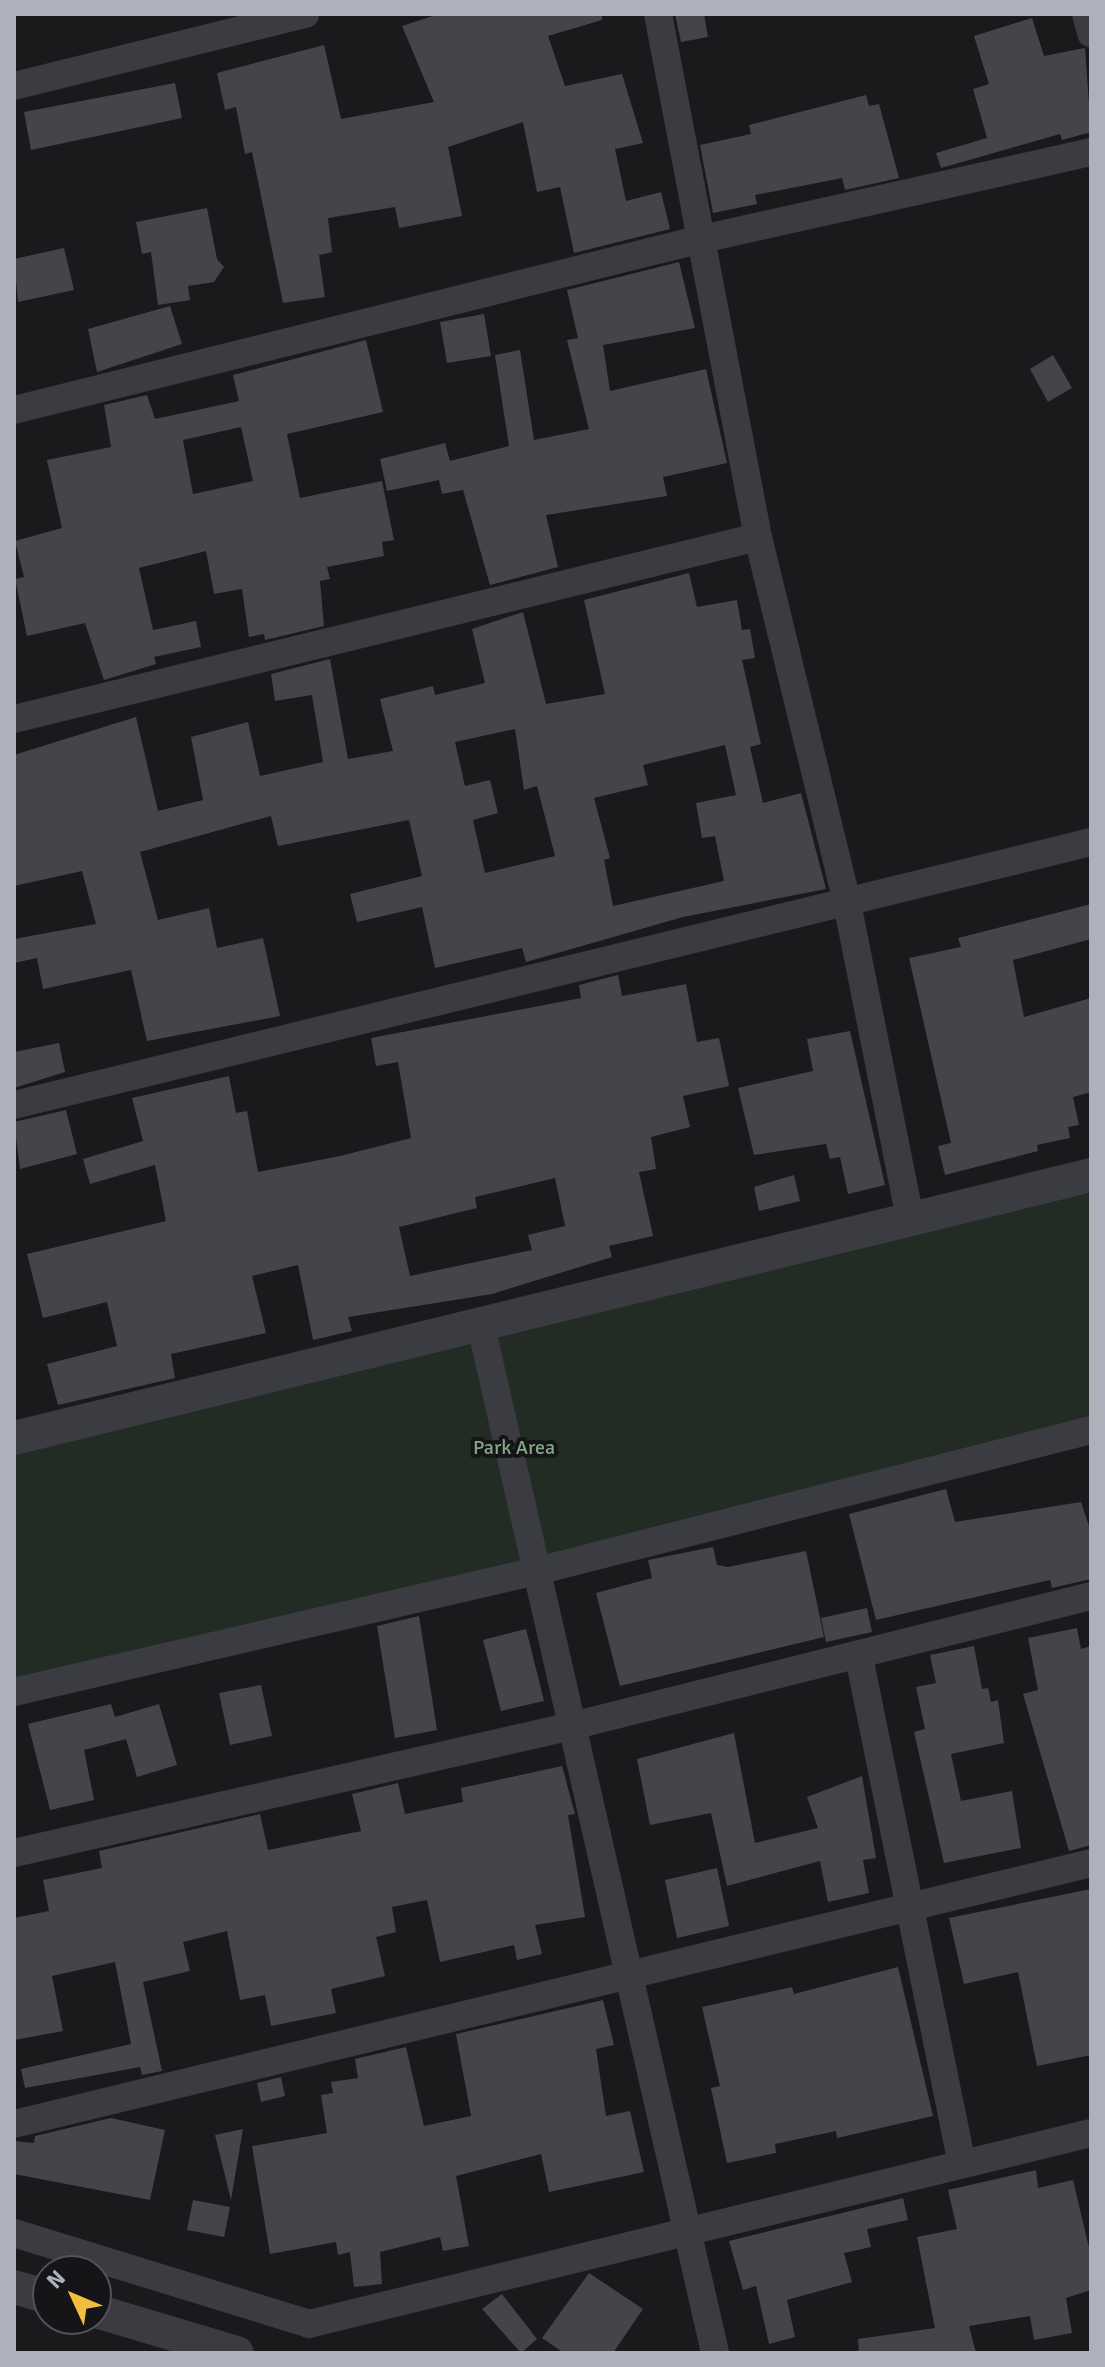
<!DOCTYPE html>
<style>
body{margin:0}
#map{position:relative;width:1105px;height:2367px;overflow:hidden;background:#1a1a1d;font-family:Signika,sans-serif}
div>[style]{position:absolute}
[style*='--x']{left:calc(var(--x)*1px);top:calc(var(--y)*1px);width:calc(var(--w)*1px);rotate:calc(var(--a)*1deg)}
.green>*{inset:0;background:#222b24}
.building>*{inset:0;background:#44454a}
.minor>*{height:28px;margin:-14px;padding:0 14px;transform-origin:14px;border-radius:14px;background:#3b3c42}
.tertiary>*{height:34px;margin:-17px;padding:0 17px;transform-origin:17px;border-radius:17px;background:#3b3c42}
span{translate:-50% -50%;white-space:nowrap;text-align:center;line-height:1.15;-webkit-text-stroke:8px #151518;paint-order:stroke}
.park-label{font-size:20px;color:#84a788}
.frame{position:absolute;inset:0;border:16px solid #adb1bc;pointer-events:none}
.north{position:absolute;left:32px;top:2255px;width:80px;height:80px;box-sizing:border-box;background:#151518;border:2px solid #52535a;border-radius:50%;rotate:314deg;font-size:22px;font-weight:700;line-height:32px;text-align:center;color:#adb1bc}
.north::after{content:'';display:block;margin:auto;width:28px;height:36px;background:#f2be3d;clip-path:polygon(50% 0,100% 100%,50% 72%,0 100%)}
</style>
<div id="map">
<div class="green">
<div style="clip-path:polygon(1091px 1175px,1091px 1430px,14px 1692px,14px 1438px)"></div>
</div>
<div class="building">
<div style="clip-path:polygon(439px 14px,602px 14px,602px 20px,548px 36px,565px 86px,622px 74px,643px 143px,615px 149px,626px 201px,661px 192px,670px 229px,574px 253px,560px 187px,537px 192px,523px 122px,448px 147px,462px 216px,399px 228px,395px 207px,328px 218px,332px 252px,319px 255px,325px 297px,283px 303px,252px 152px,245px 154px,236px 107px,225px 110px,217px 73px,324px 45px,341px 119px,434px 102px,402px 26px)"></div>
<div style="clip-path:polygon(675px 14px,704px 14px,708px 37px,681px 42px)"></div>
<div style="clip-path:polygon(1032px 18px,1044px 56px,1085px 48px,1091px 132px,1062px 140px,1060px 134px,941px 168px,936px 153px,987px 138px,973px 89px,989px 84px,974px 36px)"></div>
<div style="clip-path:polygon(175px 83px,182px 118px,31px 150px,24px 112px)"></div>
<div style="clip-path:polygon(866px 95px,869px 106px,879px 104px,899px 178px,845px 190px,842px 178px,755px 195px,757px 204px,713px 213px,700px 145px,751px 134px,749px 125px)"></div>
<div style="clip-path:polygon(207px 208px,217px 259px,224px 267px,214px 282px,188px 286px,190px 300px,158px 305px,151px 252px,142px 254px,136px 222px)"></div>
<div style="clip-path:polygon(64px 248px,74px 290px,18px 302px,14px 259px)"></div>
<div style="clip-path:polygon(679px 262px,695px 328px,603px 345px,610px 391px,706px 369px,727px 463px,663px 477px,667px 496px,546px 515px,558px 567px,490px 585px,463px 490px,442px 494px,439px 480px,387px 491px,380px 459px,445px 443px,450px 461px,509px 446px,495px 355px,520px 350px,534px 440px,589px 429px,567px 340px,578px 338px,567px 290px)"></div>
<div style="clip-path:polygon(170px 306px,182px 344px,97px 372px,88px 329px)"></div>
<div style="clip-path:polygon(484px 314px,491px 356px,447px 363px,440px 322px)"></div>
<div style="clip-path:polygon(evenodd,366px 340px,383px 412px,287px 434px,300px 498px,382px 481px,394px 540px,382px 542px,384px 556px,327px 567px,330px 579px,320px 581px,324px 626px,265px 640px,264px 634px,249px 637px,242px 589px,214px 594px,206px 551px,139px 568px,153px 630px,196px 621px,201px 647px,154px 657px,156px 664px,104px 680px,85px 623px,27px 636px,15px 579px,24px 577px,15px 541px,62px 528px,47px 460px,111px 447px,104px 405px,147px 395px,155px 419px,239px 401px,233px 375px,366px 340px,241px 427px,253px 481px,193px 494px,183px 440px,241px 427px)"></div>
<div style="clip-path:polygon(1053px 355px,1072px 388px,1048px 402px,1030px 369px)"></div>
<div style="clip-path:polygon(evenodd,689px 573px,697px 607px,737px 600px,742px 630px,750px 629px,755px 658px,742px 660px,761px 744px,750px 747px,763px 803px,801px 793px,826px 889px,683px 917px,526px 962px,522px 948px,435px 968px,422px 907px,357px 922px,350px 894px,422px 876px,409px 820px,278px 846px,271px 816px,140px 852px,158px 920px,209px 908px,217px 948px,263px 938px,280px 1016px,147px 1041px,131px 970px,43px 989px,37px 958px,14px 963px,14px 939px,96px 924px,82px 871px,14px 886px,14px 755px,136px 717px,158px 811px,203px 800px,191px 737px,248px 722px,260px 776px,323px 762px,312px 695px,275px 701px,271px 674px,330px 659px,348px 759px,393px 751px,380px 699px,433px 686px,435px 695px,485px 683px,472px 629px,523px 612px,546px 704px,605px 694px,584px 600px,689px 573px,515px 729px,524px 790px,537px 786px,555px 856px,485px 873px,473px 820px,498px 813px,490px 780px,465px 786px,455px 742px,515px 729px,689px 573px,725px 745px,736px 795px,696px 803px,702px 838px,715px 836px,724px 881px,613px 906px,604px 860px,610px 858px,594px 798px,648px 785px,643px 765px,725px 745px)"></div>
<div style="clip-path:polygon(1091px 904px,1091px 939px,1013px 960px,1024px 1017px,1091px 998px,1091px 1092px,1073px 1097px,1079px 1125px,1068px 1127px,1070px 1138px,1037px 1145px,1038px 1151px,945px 1175px,938px 1146px,951px 1143px,909px 958px,961px 947px,958px 938px)"></div>
<div style="clip-path:polygon(evenodd,618px 975px,622px 996px,686px 984px,697px 1042px,719px 1038px,729px 1086px,683px 1096px,690px 1127px,651px 1137px,656px 1169px,639px 1172px,653px 1236px,609px 1246px,612px 1257px,492px 1294px,348px 1317px,352px 1331px,313px 1340px,298px 1265px,252px 1276px,266px 1333px,171px 1354px,175px 1378px,58px 1405px,47px 1364px,117px 1346px,107px 1302px,43px 1318px,27px 1254px,166px 1221px,155px 1165px,90px 1184px,83px 1159px,143px 1141px,132px 1098px,229px 1076px,236px 1113px,247px 1111px,258px 1172px,340px 1156px,411px 1138px,398px 1062px,376px 1066px,371px 1038px,581px 998px,579px 985px,618px 975px,555px 1178px,565px 1226px,528px 1235px,532px 1250px,410px 1276px,399px 1227px,477px 1208px,475px 1197px,555px 1178px)"></div>
<div style="clip-path:polygon(850px 1031px,885px 1185px,848px 1194px,840px 1157px,830px 1159px,826px 1144px,754px 1155px,738px 1088px,813px 1071px,807px 1039px)"></div>
<div style="clip-path:polygon(59px 1043px,65px 1072px,14px 1088px,14px 1052px)"></div>
<div style="clip-path:polygon(66px 1110px,77px 1154px,20px 1169px,14px 1122px)"></div>
<div style="clip-path:polygon(794px 1175px,800px 1201px,759px 1211px,754px 1187px)"></div>
<div style="clip-path:polygon(946px 1489px,955px 1522px,1081px 1502px,1091px 1532px,1091px 1579px,1052px 1588px,1050px 1580px,876px 1620px,849px 1514px)"></div>
<div style="clip-path:polygon(713px 1547px,717px 1565px,728px 1567px,806px 1551px,824px 1637px,620px 1686px,596px 1593px,652px 1578px,648px 1560px)"></div>
<div style="clip-path:polygon(867px 1608px,872px 1632px,826px 1642px,821px 1618px)"></div>
<div style="clip-path:polygon(419px 1616px,437px 1730px,395px 1738px,377px 1626px)"></div>
<div style="clip-path:polygon(1077px 1628px,1081px 1649px,1091px 1646px,1091px 1845px,1069px 1851px,1023px 1694px,1038px 1690px,1028px 1638px)"></div>
<div style="clip-path:polygon(526px 1629px,544px 1701px,501px 1711px,483px 1640px)"></div>
<div style="clip-path:polygon(974px 1646px,982px 1689px,988px 1688px,991px 1702px,998px 1700px,1004px 1743px,951px 1754px,961px 1801px,1012px 1791px,1021px 1848px,944px 1863px,914px 1732px,925px 1729px,916px 1687px,936px 1683px,930px 1655px)"></div>
<div style="clip-path:polygon(261px 1685px,272px 1736px,230px 1745px,219px 1693px)"></div>
<div style="clip-path:polygon(111px 1704px,115px 1717px,159px 1704px,177px 1765px,137px 1777px,126px 1739px,84px 1750px,94px 1800px,50px 1810px,28px 1724px)"></div>
<div style="clip-path:polygon(734px 1733px,755px 1843px,818px 1828px,807px 1797px,862px 1776px,876px 1858px,863px 1860px,869px 1893px,828px 1902px,820px 1861px,727px 1886px,711px 1813px,650px 1825px,637px 1759px)"></div>
<div style="clip-path:polygon(562px 1766px,575px 1814px,568px 1815px,585px 1917px,535px 1925px,542px 1954px,517px 1960px,514px 1945px,440px 1962px,427px 1900px,392px 1907px,396px 1932px,376px 1937px,385px 1976px,331px 1989px,336px 2013px,271px 2026px,265px 1995px,240px 2000px,227px 1931px,183px 1942px,190px 1971px,143px 1982px,162px 2071px,142px 2075px,140px 2067px,25px 2088px,21px 2069px,131px 2044px,115px 1962px,52px 1976px,63px 2031px,14px 2040px,14px 1918px,49px 1911px,43px 1880px,102px 1868px,99px 1851px,260px 1814px,268px 1850px,361px 1831px,352px 1794px,398px 1783px,405px 1814px,463px 1802px,461px 1788px)"></div>
<div style="clip-path:polygon(717px 1868px,729px 1926px,677px 1938px,665px 1880px)"></div>
<div style="clip-path:polygon(1091px 1889px,1091px 2055px,1037px 2066px,1018px 1972px,964px 1984px,949px 1918px)"></div>
<div style="clip-path:polygon(898px 1967px,933px 2116px,837px 2138px,836px 2131px,775px 2144px,776px 2153px,727px 2163px,711px 2088px,720px 2086px,702px 2007px,792px 1987px,794px 1994px)"></div>
<div style="clip-path:polygon(603px 2000px,614px 2045px,596px 2049px,606px 2116px,630px 2111px,644px 2172px,549px 2192px,541px 2154px,456px 2176px,469px 2246px,443px 2251px,440px 2237px,380px 2252px,382px 2284px,354px 2287px,350px 2252px,338px 2255px,336px 2242px,270px 2254px,252px 2146px,327px 2133px,321px 2095px,333px 2093px,331px 2082px,358px 2078px,355px 2059px,406px 2047px,424px 2126px,471px 2116px,456px 2034px)"></div>
<div style="clip-path:polygon(281px 2077px,285px 2096px,261px 2102px,257px 2083px)"></div>
<div style="clip-path:polygon(111px 2118px,165px 2130px,150px 2200px,14px 2174px,14px 2141px,34px 2143px,35px 2136px)"></div>
<div style="clip-path:polygon(243px 2129px,231px 2200px,215px 2135px)"></div>
<div style="clip-path:polygon(1036px 2170px,1038px 2188px,1073px 2180px,1091px 2256px,1091px 2290px,1066px 2298px,1072px 2333px,1034px 2340px,1030px 2316px,969px 2326px,976px 2353px,859px 2353px,858px 2339px,935px 2328px,917px 2237px,957px 2229px,948px 2190px)"></div>
<div style="clip-path:polygon(903px 2198px,908px 2220px,867px 2229px,871px 2247px,844px 2253px,852px 2282px,787px 2300px,795px 2337px,769px 2344px,756px 2286px,743px 2290px,729px 2241px)"></div>
<div style="clip-path:polygon(193px 2200px,230px 2207px,224px 2237px,187px 2230px)"></div>
<div style="clip-path:polygon(589px 2273px,643px 2309px,613px 2353px,564px 2353px,542px 2338px)"></div>
<div style="clip-path:polygon(502px 2294px,537px 2339px,521px 2353px,482px 2309px)"></div>
</div>
<div class="minor">
<div style="--x:658;--y:14;--w:532;--a:79.18"></div>
<div style="--x:758;--y:537;--w:372;--a:76.3"></div>
<div style="--x:846;--y:898;--w:330;--a:78.7"></div>
<div style="--x:1086;--y:14;--w:20;--a:75"></div>
<div style="--x:14;--y:86;--w:300;--a:-13.9"></div>
<div style="--x:14;--y:410;--w:709;--a:-13.96"></div>
<div style="--x:702;--y:239;--w:399;--a:-12.6"></div>
<div style="--x:14;--y:719;--w:766;--a:-13.75"></div>
<div style="--x:14;--y:1105;--w:1109;--a:-13.72"></div>
<div style="--x:481;--y:1326;--w:1053;--a:77.16"></div>
<div style="--x:859;--y:1657;--w:517;--a:78.52"></div>
<div style="--x:14;--y:1692;--w:537;--a:-13.03"></div>
<div style="--x:537;--y:1571;--w:572;--a:-14.28"></div>
<div style="--x:14;--y:1853;--w:572;--a:-12.82"></div>
<div style="--x:572;--y:1726;--w:535;--a:-14.06"></div>
<div style="--x:14;--y:2124;--w:1108;--a:-13.62"></div>
<div style="--x:14;--y:2233;--w:309;--a:17.1"></div>
<div style="--x:309;--y:2324;--w:805;--a:-13.73"></div>
</div>
<div class="tertiary">
<div style="--x:14;--y:1438;--w:1109;--a:-13.72"></div>
<div style="--x:14;--y:2287;--w:35;--a:16"></div>
<div style="--x:96;--y:2311;--w:147;--a:16.6"></div>
</div>
<div class="park-label">
<span style="left:514px;top:1447px">Park Area</span>
</div>
<div class="frame"></div>
<div class="north">N</div>
</div>
